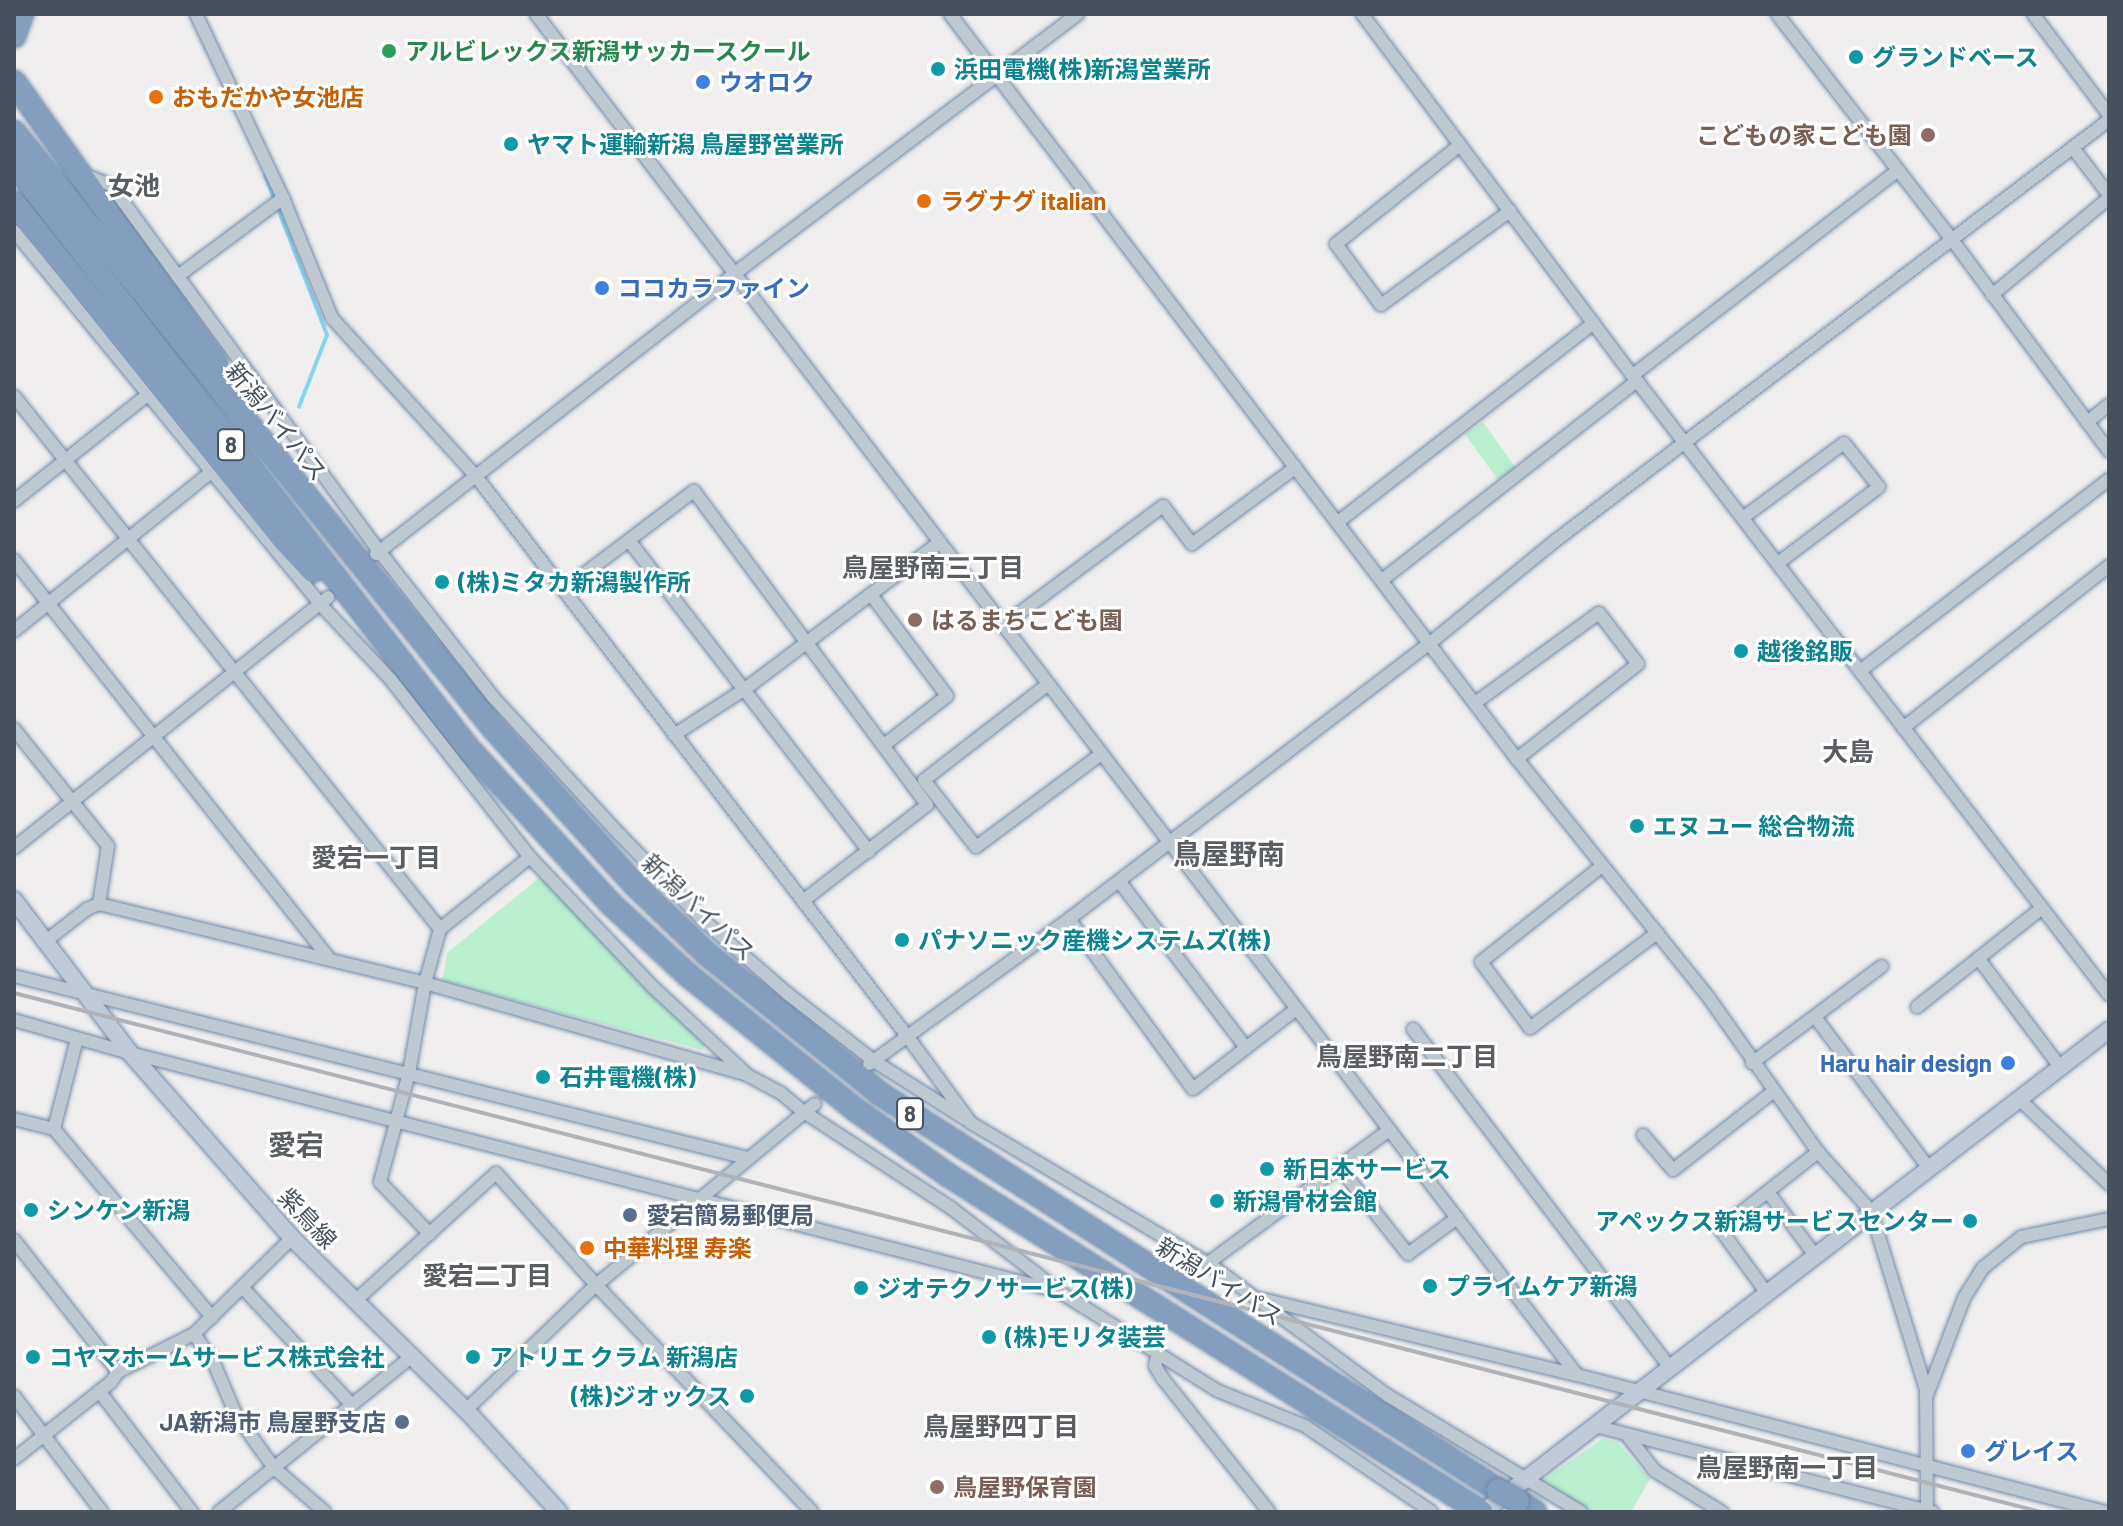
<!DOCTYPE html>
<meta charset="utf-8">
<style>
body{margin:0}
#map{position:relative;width:2123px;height:1526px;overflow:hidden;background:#f0eeee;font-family:Barlow,"Noto Sans JP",sans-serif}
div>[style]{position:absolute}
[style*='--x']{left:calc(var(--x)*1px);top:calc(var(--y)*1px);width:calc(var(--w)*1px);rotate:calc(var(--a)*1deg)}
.green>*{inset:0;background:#baf0d0}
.stream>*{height:4px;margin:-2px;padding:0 2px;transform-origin:2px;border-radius:2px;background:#87d5ed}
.roads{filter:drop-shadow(0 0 2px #6f8aaa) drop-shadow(0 0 2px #6f8aaa)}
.street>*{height:12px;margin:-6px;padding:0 6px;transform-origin:6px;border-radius:6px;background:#bec8d0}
.secondary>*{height:16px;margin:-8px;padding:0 8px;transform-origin:8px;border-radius:8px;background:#c0cad7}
.highway>*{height:22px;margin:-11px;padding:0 11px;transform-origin:11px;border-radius:11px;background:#849fbe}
.rail>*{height:4px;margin:-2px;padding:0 2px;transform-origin:2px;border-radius:2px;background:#b0b3b8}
.bridges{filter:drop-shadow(0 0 2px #6f8aaa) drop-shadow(0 0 2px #6f8aaa)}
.highway-bridge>*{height:22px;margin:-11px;padding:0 11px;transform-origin:11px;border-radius:11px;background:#849fbe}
.dots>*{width:22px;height:22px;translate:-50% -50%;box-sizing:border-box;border:4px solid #fff;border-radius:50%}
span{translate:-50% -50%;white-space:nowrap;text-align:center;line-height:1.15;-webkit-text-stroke:6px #fff;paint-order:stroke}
.shield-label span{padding:2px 6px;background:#fff;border:2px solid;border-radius:6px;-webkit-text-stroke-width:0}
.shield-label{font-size:22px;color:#46515b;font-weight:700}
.leisure-label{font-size:24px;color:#27864d;font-weight:700}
.left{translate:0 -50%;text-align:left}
.culture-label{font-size:24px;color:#0d838f;font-weight:700}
.right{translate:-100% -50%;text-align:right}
.shop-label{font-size:24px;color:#366cbe;font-weight:700}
.food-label{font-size:24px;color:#c56008;font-weight:700}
.education-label{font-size:24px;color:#785e54;font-weight:700}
.street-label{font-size:24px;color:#46515b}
.service-label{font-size:24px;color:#4e5e75;font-weight:700}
.neighbourhood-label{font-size:26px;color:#5a5e63;font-weight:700}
.quarter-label{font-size:28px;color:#5a5e63;font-weight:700}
.frame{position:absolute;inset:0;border:16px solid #46515b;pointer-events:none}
</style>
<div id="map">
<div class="green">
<div style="clip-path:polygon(1483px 422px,1516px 468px,1498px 480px,1465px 434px)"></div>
<div style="clip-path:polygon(540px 877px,706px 1044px,702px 1050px,442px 981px,447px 953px)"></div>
<div style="clip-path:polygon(1602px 1439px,1617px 1442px,1650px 1479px,1631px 1512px,1593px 1512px,1542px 1481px)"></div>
</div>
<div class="stream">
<div style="--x:265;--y:175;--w:172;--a:68.8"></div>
<div style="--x:327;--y:335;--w:77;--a:111.3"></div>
</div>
<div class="roads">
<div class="street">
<div style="--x:196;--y:14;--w:204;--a:64.7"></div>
<div style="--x:283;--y:198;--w:130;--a:67.8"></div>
<div style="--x:332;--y:318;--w:212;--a:47.7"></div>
<div style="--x:475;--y:475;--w:708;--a:52.4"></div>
<div style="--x:907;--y:1036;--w:108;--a:53.7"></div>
<div style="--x:971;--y:1123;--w:275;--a:30.6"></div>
<div style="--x:1208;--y:1263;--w:222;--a:36.4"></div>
<div style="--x:1387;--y:1395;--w:227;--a:31.1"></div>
<div style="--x:536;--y:14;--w:1713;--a:52.59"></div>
<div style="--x:1577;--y:1375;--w:545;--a:14.55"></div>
<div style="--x:950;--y:14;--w:936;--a:52.73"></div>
<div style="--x:1517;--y:759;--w:307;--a:51.2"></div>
<div style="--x:1709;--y:998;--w:189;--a:54.7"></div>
<div style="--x:1818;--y:1152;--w:79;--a:48.1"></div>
<div style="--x:1871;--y:1211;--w:187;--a:72.9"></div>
<div style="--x:1926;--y:1390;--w:122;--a:89.5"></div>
<div style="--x:1362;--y:14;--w:459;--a:53.2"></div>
<div style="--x:1637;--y:381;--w:774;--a:52.45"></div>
<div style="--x:1777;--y:14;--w:287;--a:52.2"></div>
<div style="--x:1953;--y:241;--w:262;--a:53.4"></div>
<div style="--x:2033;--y:14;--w:126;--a:53"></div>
<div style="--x:1460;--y:145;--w:159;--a:141.4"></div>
<div style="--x:1336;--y:244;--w:76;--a:53.6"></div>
<div style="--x:1381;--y:305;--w:160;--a:-36.1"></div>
<div style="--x:2073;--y:148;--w:59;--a:52.5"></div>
<div style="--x:82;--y:174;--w:31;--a:21"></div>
<div style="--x:111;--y:185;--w:454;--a:53.8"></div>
<div style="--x:379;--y:551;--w:185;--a:52"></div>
<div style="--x:493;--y:697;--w:188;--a:47.4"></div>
<div style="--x:620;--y:835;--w:120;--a:45.7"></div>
<div style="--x:704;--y:921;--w:111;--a:41"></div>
<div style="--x:788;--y:994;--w:109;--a:37.9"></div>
<div style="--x:874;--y:1061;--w:108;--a:32.5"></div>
<div style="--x:14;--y:231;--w:482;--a:50.6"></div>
<div style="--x:320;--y:604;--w:104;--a:46.9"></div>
<div style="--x:391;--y:680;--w:225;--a:51.9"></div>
<div style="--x:530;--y:857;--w:180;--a:46.6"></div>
<div style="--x:654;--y:988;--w:125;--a:43"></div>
<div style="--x:178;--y:276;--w:131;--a:-36.6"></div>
<div style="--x:1992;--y:295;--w:152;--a:-39.7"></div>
<div style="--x:1633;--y:375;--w:335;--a:-37.7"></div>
<div style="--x:14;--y:396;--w:682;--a:51.37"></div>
<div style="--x:2087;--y:422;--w:28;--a:-38"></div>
<div style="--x:14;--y:501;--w:174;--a:-38.5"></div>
<div style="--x:1744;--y:517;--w:124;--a:-36.5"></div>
<div style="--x:1844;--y:443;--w:56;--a:51.5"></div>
<div style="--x:1879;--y:487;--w:126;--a:143"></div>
<div style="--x:1338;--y:522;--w:324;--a:-37.9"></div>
<div style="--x:630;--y:542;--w:391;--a:52.3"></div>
<div style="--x:376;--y:554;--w:454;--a:-38"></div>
<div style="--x:734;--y:274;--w:431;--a:-37.1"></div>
<div style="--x:14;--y:560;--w:506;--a:51.66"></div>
<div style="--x:1382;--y:580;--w:323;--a:-38"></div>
<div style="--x:563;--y:590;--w:164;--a:-37.1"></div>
<div style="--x:694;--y:491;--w:391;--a:53.4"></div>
<div style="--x:927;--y:805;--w:157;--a:142.3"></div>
<div style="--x:872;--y:596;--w:125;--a:53.1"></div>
<div style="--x:947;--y:696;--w:80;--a:142.1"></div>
<div style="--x:1002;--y:626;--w:201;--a:-36.7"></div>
<div style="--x:1163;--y:506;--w:48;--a:52.7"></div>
<div style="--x:1192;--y:544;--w:129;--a:-36.5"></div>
<div style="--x:14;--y:631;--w:255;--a:-38.9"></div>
<div style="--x:1860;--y:671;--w:314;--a:-37.6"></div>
<div style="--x:1047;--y:685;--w:155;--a:142.3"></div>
<div style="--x:924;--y:780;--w:85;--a:52.2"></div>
<div style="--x:976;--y:847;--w:156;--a:-36.6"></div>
<div style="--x:1475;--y:703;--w:153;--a:-36"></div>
<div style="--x:1599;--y:613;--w:64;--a:52.6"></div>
<div style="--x:1638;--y:664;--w:154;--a:141.9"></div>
<div style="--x:1903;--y:728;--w:262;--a:-38.2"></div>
<div style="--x:14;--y:729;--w:150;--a:51.2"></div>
<div style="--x:108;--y:846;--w:59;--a:98.8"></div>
<div style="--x:674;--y:735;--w:85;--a:-32.9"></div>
<div style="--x:745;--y:689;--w:243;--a:-37"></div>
<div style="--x:14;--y:848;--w:402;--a:-38.6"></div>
<div style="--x:1602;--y:866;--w:154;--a:141.6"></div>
<div style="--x:1481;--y:962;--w:82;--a:53.4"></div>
<div style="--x:1530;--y:1028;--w:159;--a:-36.8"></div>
<div style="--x:1119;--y:881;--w:210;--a:52.7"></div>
<div style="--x:1069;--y:919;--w:210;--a:53.9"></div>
<div style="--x:1193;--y:1089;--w:130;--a:-37.8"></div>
<div style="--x:46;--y:941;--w:52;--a:-38"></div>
<div style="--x:87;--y:909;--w:13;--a:-23"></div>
<div style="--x:99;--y:904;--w:335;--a:13.6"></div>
<div style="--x:425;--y:983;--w:335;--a:15.9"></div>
<div style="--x:747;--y:1075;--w:38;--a:28"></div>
<div style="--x:781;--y:1093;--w:30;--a:40"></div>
<div style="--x:804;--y:1112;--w:176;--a:33.1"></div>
<div style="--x:951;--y:1208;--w:138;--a:37.6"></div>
<div style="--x:1060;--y:1292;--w:186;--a:32.1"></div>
<div style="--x:1218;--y:1391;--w:94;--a:21.9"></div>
<div style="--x:1305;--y:1426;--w:153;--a:34.1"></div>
<div style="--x:1978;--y:958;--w:136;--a:53"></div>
<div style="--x:14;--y:976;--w:755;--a:13.94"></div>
<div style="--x:1917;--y:1007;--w:159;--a:-38.4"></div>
<div style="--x:1815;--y:1017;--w:188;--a:53"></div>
<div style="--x:14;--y:1020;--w:121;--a:15.9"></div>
<div style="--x:130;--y:1053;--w:953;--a:14.4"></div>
<div style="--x:1413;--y:1029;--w:425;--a:52.8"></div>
<div style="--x:1752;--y:1063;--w:162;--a:-36.7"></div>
<div style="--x:869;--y:1064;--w:247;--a:-35.9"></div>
<div style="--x:1069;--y:919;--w:454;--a:-37.4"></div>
<div style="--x:1430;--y:643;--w:161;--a:-39.2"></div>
<div style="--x:1555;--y:541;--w:696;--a:-37.23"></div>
<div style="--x:2019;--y:1099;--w:124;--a:43.4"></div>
<div style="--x:14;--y:1119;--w:41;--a:14"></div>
<div style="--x:54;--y:1129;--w:246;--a:50"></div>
<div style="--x:54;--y:1129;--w:93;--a:-75.7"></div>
<div style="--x:1643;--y:1135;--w:46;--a:49.4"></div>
<div style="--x:1673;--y:1170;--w:127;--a:-38"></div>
<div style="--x:1340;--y:1168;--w:110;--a:51.7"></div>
<div style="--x:1408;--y:1254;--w:61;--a:-36.3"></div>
<div style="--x:1768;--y:1192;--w:77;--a:53.4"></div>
<div style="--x:430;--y:1234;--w:72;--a:-133.9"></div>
<div style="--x:380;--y:1182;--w:113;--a:-75.1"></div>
<div style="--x:409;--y:1073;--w:91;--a:-79.9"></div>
<div style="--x:425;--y:983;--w:56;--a:-74.5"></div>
<div style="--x:440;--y:929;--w:115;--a:-38.7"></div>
<div style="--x:14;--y:1240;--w:168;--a:51.8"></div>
<div style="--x:1208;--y:1263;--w:225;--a:-36.3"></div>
<div style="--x:242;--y:1287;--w:161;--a:47"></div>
<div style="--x:1766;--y:1292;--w:78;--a:-126.1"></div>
<div style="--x:1720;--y:1229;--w:125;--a:-38.2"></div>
<div style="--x:1262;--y:1299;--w:324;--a:13.6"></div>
<div style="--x:355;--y:1301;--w:190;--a:-42.2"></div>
<div style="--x:496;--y:1173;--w:150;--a:48.2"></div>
<div style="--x:596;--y:1285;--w:313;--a:46.4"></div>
<div style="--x:194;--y:1334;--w:33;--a:55"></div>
<div style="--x:213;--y:1361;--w:59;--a:66.9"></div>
<div style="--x:236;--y:1415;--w:65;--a:54.4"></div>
<div style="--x:274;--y:1468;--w:67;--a:40.8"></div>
<div style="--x:1158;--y:1353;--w:13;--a:103"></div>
<div style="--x:1155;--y:1366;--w:15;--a:58"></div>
<div style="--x:1163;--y:1379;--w:170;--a:51.4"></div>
<div style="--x:99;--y:1391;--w:153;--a:52.5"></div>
<div style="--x:1927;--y:1395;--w:104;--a:-69.1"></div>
<div style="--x:1964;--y:1298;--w:36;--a:-58"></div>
<div style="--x:1983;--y:1268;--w:49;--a:-39.2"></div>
<div style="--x:2021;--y:1237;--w:90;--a:-11.6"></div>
<div style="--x:14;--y:1396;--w:146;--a:52.8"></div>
<div style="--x:466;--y:1410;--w:180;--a:-43.9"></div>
<div style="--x:596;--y:1285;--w:284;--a:-39.6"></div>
<div style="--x:1595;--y:1426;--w:349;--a:14.3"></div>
<div style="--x:1626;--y:1434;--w:47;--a:51.9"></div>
<div style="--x:1655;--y:1471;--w:79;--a:31.5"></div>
<div style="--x:14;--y:1459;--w:124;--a:-38.4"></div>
<div style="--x:111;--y:1382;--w:12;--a:-55"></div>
<div style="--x:118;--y:1372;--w:85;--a:-26.6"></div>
<div style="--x:194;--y:1334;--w:137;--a:-44.4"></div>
<div style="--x:219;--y:1512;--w:245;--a:-38.9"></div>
</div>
<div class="secondary">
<div style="--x:14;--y:900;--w:192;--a:52.8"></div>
<div style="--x:130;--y:1053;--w:246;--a:48.8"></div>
<div style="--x:292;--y:1238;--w:245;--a:44.7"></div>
<div style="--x:466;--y:1410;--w:138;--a:47.6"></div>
<div style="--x:1483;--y:1512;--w:790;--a:-37.6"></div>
</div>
<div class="highway">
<div style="--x:14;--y:36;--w:23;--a:-70"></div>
<div style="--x:14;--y:82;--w:347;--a:54.4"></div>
<div style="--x:14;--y:132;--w:765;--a:51.21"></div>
<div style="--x:493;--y:728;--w:212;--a:47.9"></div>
<div style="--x:635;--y:885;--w:100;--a:43.8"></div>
<div style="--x:707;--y:954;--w:221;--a:38.9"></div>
<div style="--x:879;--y:1093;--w:735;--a:32.67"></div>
<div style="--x:14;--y:164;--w:741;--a:52.13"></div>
<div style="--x:469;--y:749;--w:210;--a:47.5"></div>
<div style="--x:611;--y:904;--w:105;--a:42.7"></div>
<div style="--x:688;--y:975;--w:216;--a:38.8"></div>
<div style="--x:856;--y:1110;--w:113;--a:35.2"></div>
<div style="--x:948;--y:1175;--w:631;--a:32.3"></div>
<div style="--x:14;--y:203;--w:433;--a:51.3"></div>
<div style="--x:285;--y:541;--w:41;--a:47"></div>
<div style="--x:1518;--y:1501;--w:20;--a:33"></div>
</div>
</div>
<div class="rail">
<div style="--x:14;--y:993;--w:2092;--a:14.36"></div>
</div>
<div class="bridges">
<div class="highway-bridge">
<div style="--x:1498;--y:1490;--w:23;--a:29"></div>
</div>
</div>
<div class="dots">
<div style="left:389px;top:51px;background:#2e9e5b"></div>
<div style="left:1856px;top:57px;background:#0f9aa8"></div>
<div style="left:938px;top:69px;background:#0f9aa8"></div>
<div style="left:703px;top:82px;background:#3f7fe0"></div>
<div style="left:156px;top:97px;background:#e8710a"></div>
<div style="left:1928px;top:135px;background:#8d6e63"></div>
<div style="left:511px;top:144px;background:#0f9aa8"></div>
<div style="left:924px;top:201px;background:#e8710a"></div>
<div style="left:602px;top:288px;background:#3f7fe0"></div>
<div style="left:442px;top:582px;background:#0f9aa8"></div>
<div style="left:915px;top:620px;background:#8d6e63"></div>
<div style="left:1741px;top:651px;background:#0f9aa8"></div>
<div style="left:1637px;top:826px;background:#0f9aa8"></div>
<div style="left:902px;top:940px;background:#0f9aa8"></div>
<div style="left:2008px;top:1063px;background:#3f7fe0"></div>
<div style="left:543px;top:1077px;background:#0f9aa8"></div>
<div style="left:1267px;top:1169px;background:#0f9aa8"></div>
<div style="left:1217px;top:1201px;background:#0f9aa8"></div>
<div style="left:31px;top:1210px;background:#0f9aa8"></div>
<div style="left:630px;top:1215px;background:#5c6f8a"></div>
<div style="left:1970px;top:1221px;background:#0f9aa8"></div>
<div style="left:587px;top:1248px;background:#e8710a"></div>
<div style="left:1430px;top:1286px;background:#0f9aa8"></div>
<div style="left:861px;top:1288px;background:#0f9aa8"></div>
<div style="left:989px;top:1337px;background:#0f9aa8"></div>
<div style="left:33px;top:1357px;background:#0f9aa8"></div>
<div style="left:473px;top:1357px;background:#0f9aa8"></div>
<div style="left:747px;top:1396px;background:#0f9aa8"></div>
<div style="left:402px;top:1422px;background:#5c6f8a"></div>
<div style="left:1968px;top:1451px;background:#3f7fe0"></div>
<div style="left:937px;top:1487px;background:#8d6e63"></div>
</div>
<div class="shield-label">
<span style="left:231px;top:445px">8</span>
<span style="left:910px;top:1114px">8</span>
</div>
<div class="leisure-label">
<span class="left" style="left:405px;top:51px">アルビレックス新潟サッカースクール</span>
</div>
<div class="culture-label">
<span class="left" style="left:1872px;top:57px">グランドベース</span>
<span class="left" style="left:954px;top:69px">浜田電機(株)新潟営業所</span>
<span class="left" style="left:527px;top:144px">ヤマト運輸新潟 鳥屋野営業所</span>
<span class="left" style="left:458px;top:582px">(株)ミタカ新潟製作所</span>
<span class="left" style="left:1757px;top:651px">越後銘販</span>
<span class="left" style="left:1653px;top:826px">エヌ ユー 総合物流</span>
<span class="left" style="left:918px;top:940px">パナソニック産機システムズ(株)</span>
<span class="left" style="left:559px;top:1077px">石井電機(株)</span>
<span class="left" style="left:1283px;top:1169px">新日本サービス</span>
<span class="left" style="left:1233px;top:1201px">新潟骨材会館</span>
<span class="left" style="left:47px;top:1210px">シンケン新潟</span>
<span class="right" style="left:1954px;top:1221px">アペックス新潟サービスセンター</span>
<span class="left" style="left:1446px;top:1286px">プライムケア新潟</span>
<span class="left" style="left:877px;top:1288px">ジオテクノサービス(株)</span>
<span class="left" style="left:1005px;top:1337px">(株)モリタ装芸</span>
<span class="left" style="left:49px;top:1357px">コヤマホームサービス株式会社</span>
<span class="left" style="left:489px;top:1357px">アトリエ クラム 新潟店</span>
<span class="right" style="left:731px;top:1396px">(株)ジオックス</span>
</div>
<div class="shop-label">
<span class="left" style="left:719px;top:82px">ウオロク</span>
<span class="left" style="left:618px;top:288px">ココカラファイン</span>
<span class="right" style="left:1992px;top:1063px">Haru hair design</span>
<span class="left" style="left:1984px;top:1451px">グレイス</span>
</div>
<div class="food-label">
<span class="left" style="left:172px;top:97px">おもだかや女池店</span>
<span class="left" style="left:940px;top:201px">ラグナグ italian</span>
<span class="left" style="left:603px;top:1248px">中華料理 寿楽</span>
</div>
<div class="education-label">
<span class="right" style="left:1912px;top:135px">こどもの家こども園</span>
<span class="left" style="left:931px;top:620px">はるまちこども園</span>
<span class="left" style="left:953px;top:1487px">鳥屋野保育園</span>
</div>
<div class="street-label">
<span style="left:277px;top:421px;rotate:51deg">新潟バイパス</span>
<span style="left:699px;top:907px;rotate:43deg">新潟バイパス</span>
<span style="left:308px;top:1218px;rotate:47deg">紫鳥線</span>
<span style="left:1220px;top:1281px;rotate:32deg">新潟バイパス</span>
</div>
<div class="service-label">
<span class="left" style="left:646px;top:1215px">愛宕簡易郵便局</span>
<span class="right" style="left:386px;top:1422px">JA新潟市 鳥屋野支店</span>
</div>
<div class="neighbourhood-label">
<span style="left:134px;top:185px">女池</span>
<span style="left:933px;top:567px">鳥屋野南三丁目</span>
<span style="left:1848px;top:751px">大島</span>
<span style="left:376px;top:857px">愛宕一丁目</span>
<span style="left:1407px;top:1056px">鳥屋野南二丁目</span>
<span style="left:487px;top:1275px">愛宕二丁目</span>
<span style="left:1001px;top:1426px">鳥屋野四丁目</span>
<span style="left:1787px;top:1467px">鳥屋野南一丁目</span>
</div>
<div class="quarter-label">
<span style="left:1229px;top:853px">鳥屋野南</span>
<span style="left:296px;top:1144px">愛宕</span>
</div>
<div class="frame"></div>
</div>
